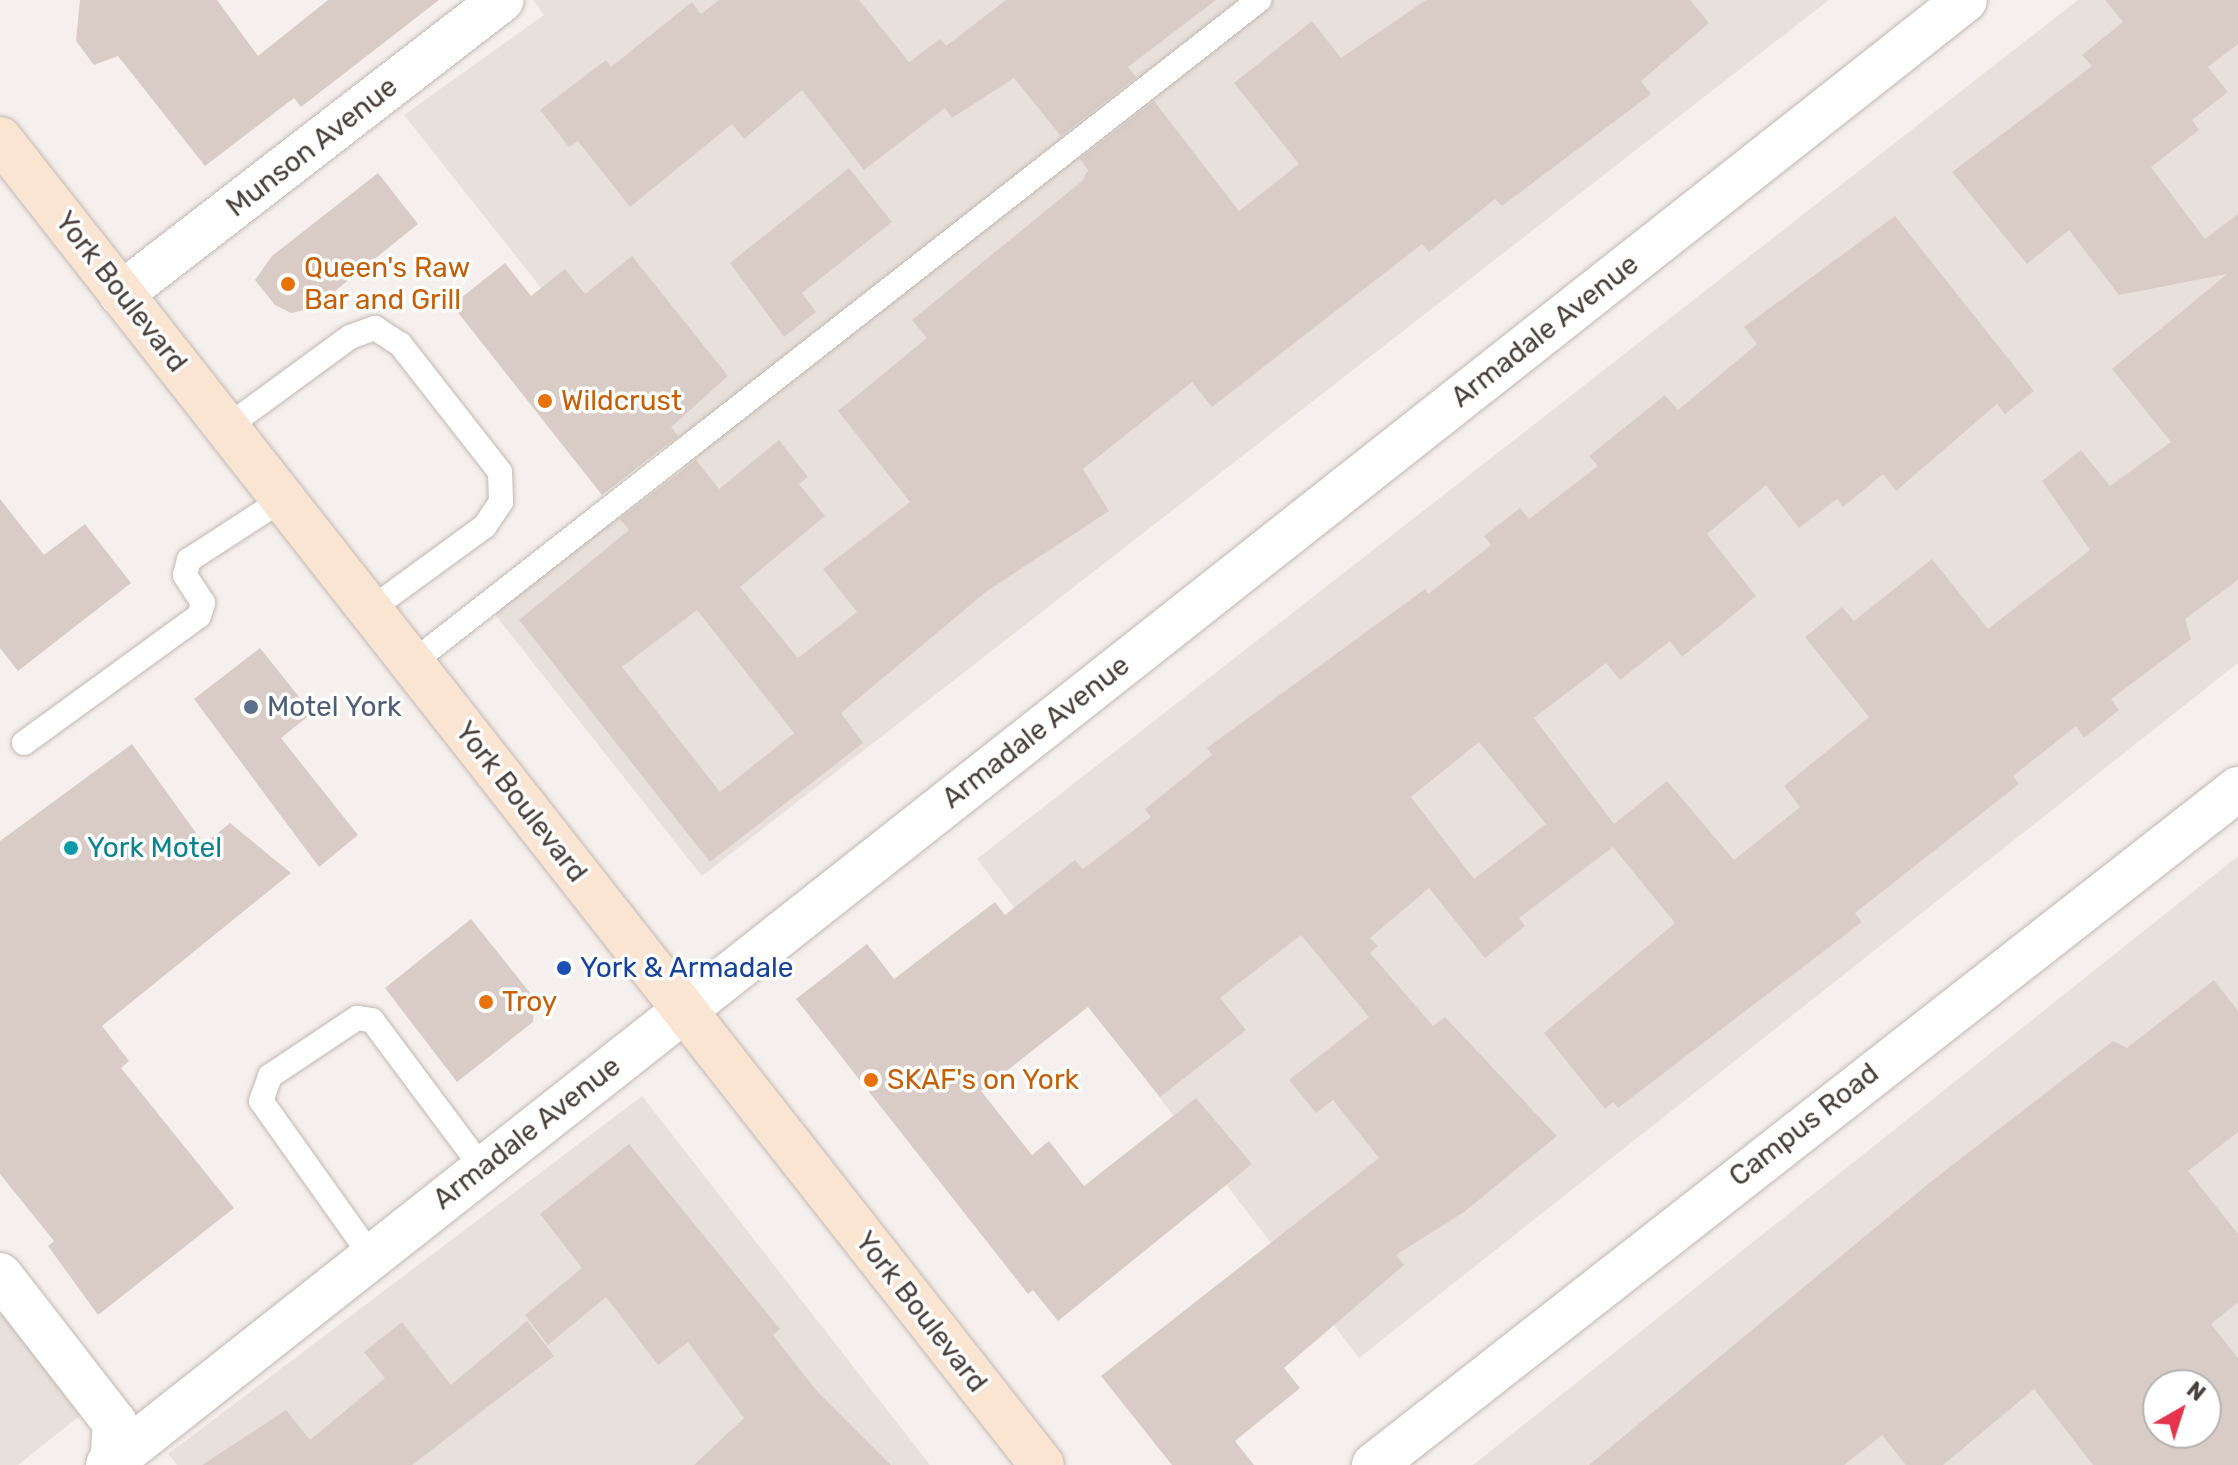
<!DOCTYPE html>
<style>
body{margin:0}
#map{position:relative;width:2238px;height:1465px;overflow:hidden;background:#f5f0ed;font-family:Rubik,sans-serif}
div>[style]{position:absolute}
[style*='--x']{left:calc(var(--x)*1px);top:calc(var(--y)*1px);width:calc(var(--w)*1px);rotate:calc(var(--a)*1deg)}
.residential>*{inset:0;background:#e8e1db}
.building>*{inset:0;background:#d9ccc6}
.roads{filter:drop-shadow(0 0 2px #c3b8b3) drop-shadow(0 0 2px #c3b8b3)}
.service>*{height:24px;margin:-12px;padding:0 12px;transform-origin:12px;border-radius:12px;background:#fff}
.minor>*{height:44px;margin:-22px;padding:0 22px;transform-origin:22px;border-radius:22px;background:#fff}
.secondary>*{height:44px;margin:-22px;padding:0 22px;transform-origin:22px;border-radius:22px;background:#fae5d2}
.dots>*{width:22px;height:22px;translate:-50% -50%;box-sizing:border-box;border:4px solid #fff;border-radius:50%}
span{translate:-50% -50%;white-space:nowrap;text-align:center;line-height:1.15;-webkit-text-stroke:7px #fff;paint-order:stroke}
.street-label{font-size:28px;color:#493f3b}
.food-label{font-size:28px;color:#c56008}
.left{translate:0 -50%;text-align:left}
.service-label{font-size:28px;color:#4e5e75}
.culture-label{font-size:28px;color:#0d838f}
.transit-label{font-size:28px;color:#164399}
.north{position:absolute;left:2142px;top:1369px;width:80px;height:80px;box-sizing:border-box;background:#fff;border:2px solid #b6b2b1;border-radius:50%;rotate:39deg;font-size:22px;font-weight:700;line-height:32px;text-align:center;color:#493f3b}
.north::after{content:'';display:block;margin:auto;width:28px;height:36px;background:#e5344b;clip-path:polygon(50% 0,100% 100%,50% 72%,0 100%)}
</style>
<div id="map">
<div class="residential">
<div style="clip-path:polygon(533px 0,1829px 0,702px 876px,493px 612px,684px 468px,404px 115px,544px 15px)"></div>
<div style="clip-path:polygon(2078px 0,2238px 0,2238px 663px,1359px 1358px,977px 859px)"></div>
<div style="clip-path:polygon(evenodd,2238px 856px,2238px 1465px,1473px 1465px,2238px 856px,2158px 1385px,2206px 1385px,2206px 1433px,2158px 1433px,2158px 1385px)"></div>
<div style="clip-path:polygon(642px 1096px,930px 1465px,177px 1465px,168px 1454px)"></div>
<div style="clip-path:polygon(0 1298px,91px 1407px,18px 1465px,0 1465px)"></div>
</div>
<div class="building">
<div style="clip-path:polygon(80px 0,217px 0,258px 56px,328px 0,439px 0,301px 107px,294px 98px,205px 166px,118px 56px,94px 65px,76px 41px)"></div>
<div style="clip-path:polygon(719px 0,859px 0,909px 62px,940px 39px,946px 46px,1006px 0,1216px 0,1128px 67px,1136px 77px,1061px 136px,1014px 78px,952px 118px,945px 108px,864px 170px,802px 90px,744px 139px,732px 124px,630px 207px,578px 141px,569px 147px,540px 110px,606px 60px,611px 67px,692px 2px,701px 14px)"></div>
<div style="clip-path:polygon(evenodd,1426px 0,1690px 0,1709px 23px,1641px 81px,1651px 94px,1502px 206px,1495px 199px,1429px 252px,1422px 244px,1212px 407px,1192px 382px,1083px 469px,1109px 511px,987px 591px,841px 713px,863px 743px,710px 862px,519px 620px,629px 530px,620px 519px,696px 460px,719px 489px,779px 440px,808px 477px,799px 484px,825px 516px,740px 587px,798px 658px,857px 612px,823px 569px,910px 502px,838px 411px,927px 338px,912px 320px,1082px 181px,1088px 170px,1080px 159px,1154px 101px,1239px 211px,1299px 164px,1234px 83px,1312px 21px,1341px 58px,1426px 0,697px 610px,794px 733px,720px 792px,622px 667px,697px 610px)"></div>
<div style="clip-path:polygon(evenodd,2105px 0,2238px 0,2238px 44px,2208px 67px,2228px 92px,2192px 120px,2199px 130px,2151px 167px,2205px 239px,2238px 214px,2238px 580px,2185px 619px,2191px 639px,2111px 699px,2119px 710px,2084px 738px,2076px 726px,2013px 776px,2019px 784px,1855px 913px,1862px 922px,1618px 1108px,1613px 1102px,1605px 1109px,1544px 1033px,1675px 923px,1613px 847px,1519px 918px,1525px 926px,1485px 958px,1429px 888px,1370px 938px,1378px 946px,1370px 953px,1433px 1026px,1445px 1017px,1557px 1136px,1464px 1212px,1396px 1255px,1404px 1265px,1284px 1368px,1300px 1388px,1235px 1441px,1254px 1465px,1172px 1465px,1101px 1376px,1379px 1158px,1333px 1100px,1316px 1113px,1289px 1080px,1369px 1017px,1301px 935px,1220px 998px,1246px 1030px,1160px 1097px,1088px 1007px,981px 1091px,1032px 1155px,1049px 1141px,1084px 1186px,1196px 1098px,1252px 1164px,1058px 1321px,1033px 1290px,1028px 1294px,796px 999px,867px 944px,894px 979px,995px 902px,1005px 915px,1075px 860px,1083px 869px,1151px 817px,1145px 809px,1212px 755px,1207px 748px,1425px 589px,1428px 594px,1491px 545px,1484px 536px,1520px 508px,1529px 519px,1598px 466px,1589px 456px,1665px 395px,1678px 410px,1757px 344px,1744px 327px,1895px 216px,2034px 391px,2005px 414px,1997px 404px,1896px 491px,1883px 474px,1843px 507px,1837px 499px,1799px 528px,1766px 485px,1707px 534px,1756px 596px,1682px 657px,1670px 641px,1620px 680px,1606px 663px,1534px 718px,1614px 824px,1667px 781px,1734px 860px,1800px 807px,1784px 786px,1869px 717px,1805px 637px,1842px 607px,1854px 621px,1932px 559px,1988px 629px,2090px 550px,2042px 481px,2081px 450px,2110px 486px,2171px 442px,2112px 369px,2227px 274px,2119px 295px,2069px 230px,2027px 264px,1952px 172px,2092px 66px,2082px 55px,2123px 22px,2105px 0,1479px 742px,1546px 824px,1474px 879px,1411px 797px,1479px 742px)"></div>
<div style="clip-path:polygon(849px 168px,892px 222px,802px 293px,816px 312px,784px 337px,730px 263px)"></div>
<div style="clip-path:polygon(378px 173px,418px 224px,314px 308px,291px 313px,275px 305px,255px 280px,272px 256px)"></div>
<div style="clip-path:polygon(632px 256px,728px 376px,671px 427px,678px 436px,602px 495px,452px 305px,505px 263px,531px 296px,565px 269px,585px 294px)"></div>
<div style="clip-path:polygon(0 499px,44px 555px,85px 524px,131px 583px,18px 671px,0 648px)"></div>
<div style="clip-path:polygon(260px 648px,312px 713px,281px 738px,358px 835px,319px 867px,194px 699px)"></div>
<div style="clip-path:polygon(132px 744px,204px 844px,230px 823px,291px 873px,102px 1026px,129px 1061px,121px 1068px,234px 1208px,98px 1315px,48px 1246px,54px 1241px,0 1174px,0 841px)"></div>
<div style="clip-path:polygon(471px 919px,535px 999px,533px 1022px,457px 1082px,385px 988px)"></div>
<div style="clip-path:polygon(evenodd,2214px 980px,2238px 1011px,2238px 1132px,2188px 1171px,2238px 1234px,2238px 1302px,2211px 1324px,2238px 1358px,2238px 1465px,2093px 1465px,2034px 1389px,1943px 1465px,1906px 1465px,1882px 1435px,1844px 1465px,1589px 1465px,1933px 1180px,2113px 1041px,2127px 1048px,2214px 980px,2158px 1385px,2206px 1385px,2206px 1433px,2158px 1433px,2158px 1385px)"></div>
<div style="clip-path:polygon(629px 1144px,780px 1329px,773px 1335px,816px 1390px,891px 1465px,694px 1465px,744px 1418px,688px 1342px,658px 1365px,606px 1297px,548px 1345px,525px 1315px,582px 1268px,540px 1214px)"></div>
<div style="clip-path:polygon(527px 1321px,554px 1356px,412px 1465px,202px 1465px,286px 1410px,310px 1440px,385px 1378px,364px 1352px,402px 1322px,451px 1385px)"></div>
</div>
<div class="roads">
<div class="service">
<div style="--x:227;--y:427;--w:152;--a:-36.2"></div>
<div style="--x:350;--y:337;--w:27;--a:-20"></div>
<div style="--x:375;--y:328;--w:30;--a:33"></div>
<div style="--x:400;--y:344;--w:162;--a:52"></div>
<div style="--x:500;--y:472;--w:30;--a:88"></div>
<div style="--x:501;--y:502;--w:29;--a:124"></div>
<div style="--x:485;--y:526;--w:141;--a:143.9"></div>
<div style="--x:412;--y:663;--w:1076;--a:-38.05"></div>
<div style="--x:24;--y:743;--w:216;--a:-36"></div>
<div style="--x:199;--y:616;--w:14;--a:-73"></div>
<div style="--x:203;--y:603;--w:33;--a:-123"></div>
<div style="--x:185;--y:575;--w:16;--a:-75"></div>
<div style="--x:189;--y:560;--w:112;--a:-33"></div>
<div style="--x:372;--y:1257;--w:191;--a:-125.4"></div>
<div style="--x:261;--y:1101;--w:27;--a:-70"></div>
<div style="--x:270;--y:1076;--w:105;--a:-33.7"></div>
<div style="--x:357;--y:1018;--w:15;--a:8"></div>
<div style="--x:372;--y:1020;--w:186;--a:53.3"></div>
</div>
<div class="minor">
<div style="--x:121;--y:294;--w:481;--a:-37.7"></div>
<div style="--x:0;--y:1275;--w:187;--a:52.2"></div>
<div style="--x:115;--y:1423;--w:42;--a:94.1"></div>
<div style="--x:108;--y:1465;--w:2365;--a:-38.27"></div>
<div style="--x:1374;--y:1465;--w:1097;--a:-38.04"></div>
</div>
<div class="secondary">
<div style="--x:0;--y:139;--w:1686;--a:51.84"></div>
</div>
</div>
<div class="dots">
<div style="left:288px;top:284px;background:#e8710a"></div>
<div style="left:545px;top:401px;background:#e8710a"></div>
<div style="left:251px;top:707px;background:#5c6f8a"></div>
<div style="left:71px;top:848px;background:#0f9aa8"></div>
<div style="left:564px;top:968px;background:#1a4fb4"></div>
<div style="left:486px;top:1002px;background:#e8710a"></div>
<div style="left:871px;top:1080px;background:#e8710a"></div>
</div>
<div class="street-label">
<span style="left:312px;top:147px;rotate:-38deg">Munson Avenue</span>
<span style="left:121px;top:292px;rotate:52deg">York Boulevard</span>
<span style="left:1545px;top:331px;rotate:-38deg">Armadale Avenue</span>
<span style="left:1036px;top:732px;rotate:-38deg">Armadale Avenue</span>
<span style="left:521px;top:802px;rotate:52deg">York Boulevard</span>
<span style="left:1804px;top:1125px;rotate:-38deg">Campus Road</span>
<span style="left:527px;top:1133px;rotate:-38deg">Armadale Avenue</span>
<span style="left:921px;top:1312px;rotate:52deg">York Boulevard</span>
</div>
<div class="food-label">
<span class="left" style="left:304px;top:284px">Queen's Raw<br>Bar and Grill</span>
<span class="left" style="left:561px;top:401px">Wildcrust</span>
<span class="left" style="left:502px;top:1002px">Troy</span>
<span class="left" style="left:887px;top:1080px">SKAF's on York</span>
</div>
<div class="service-label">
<span class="left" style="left:267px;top:707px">Motel York</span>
</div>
<div class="culture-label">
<span class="left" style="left:87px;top:848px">York Motel</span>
</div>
<div class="transit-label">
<span class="left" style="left:580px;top:968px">York &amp; Armadale</span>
</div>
<div class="north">N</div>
</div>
